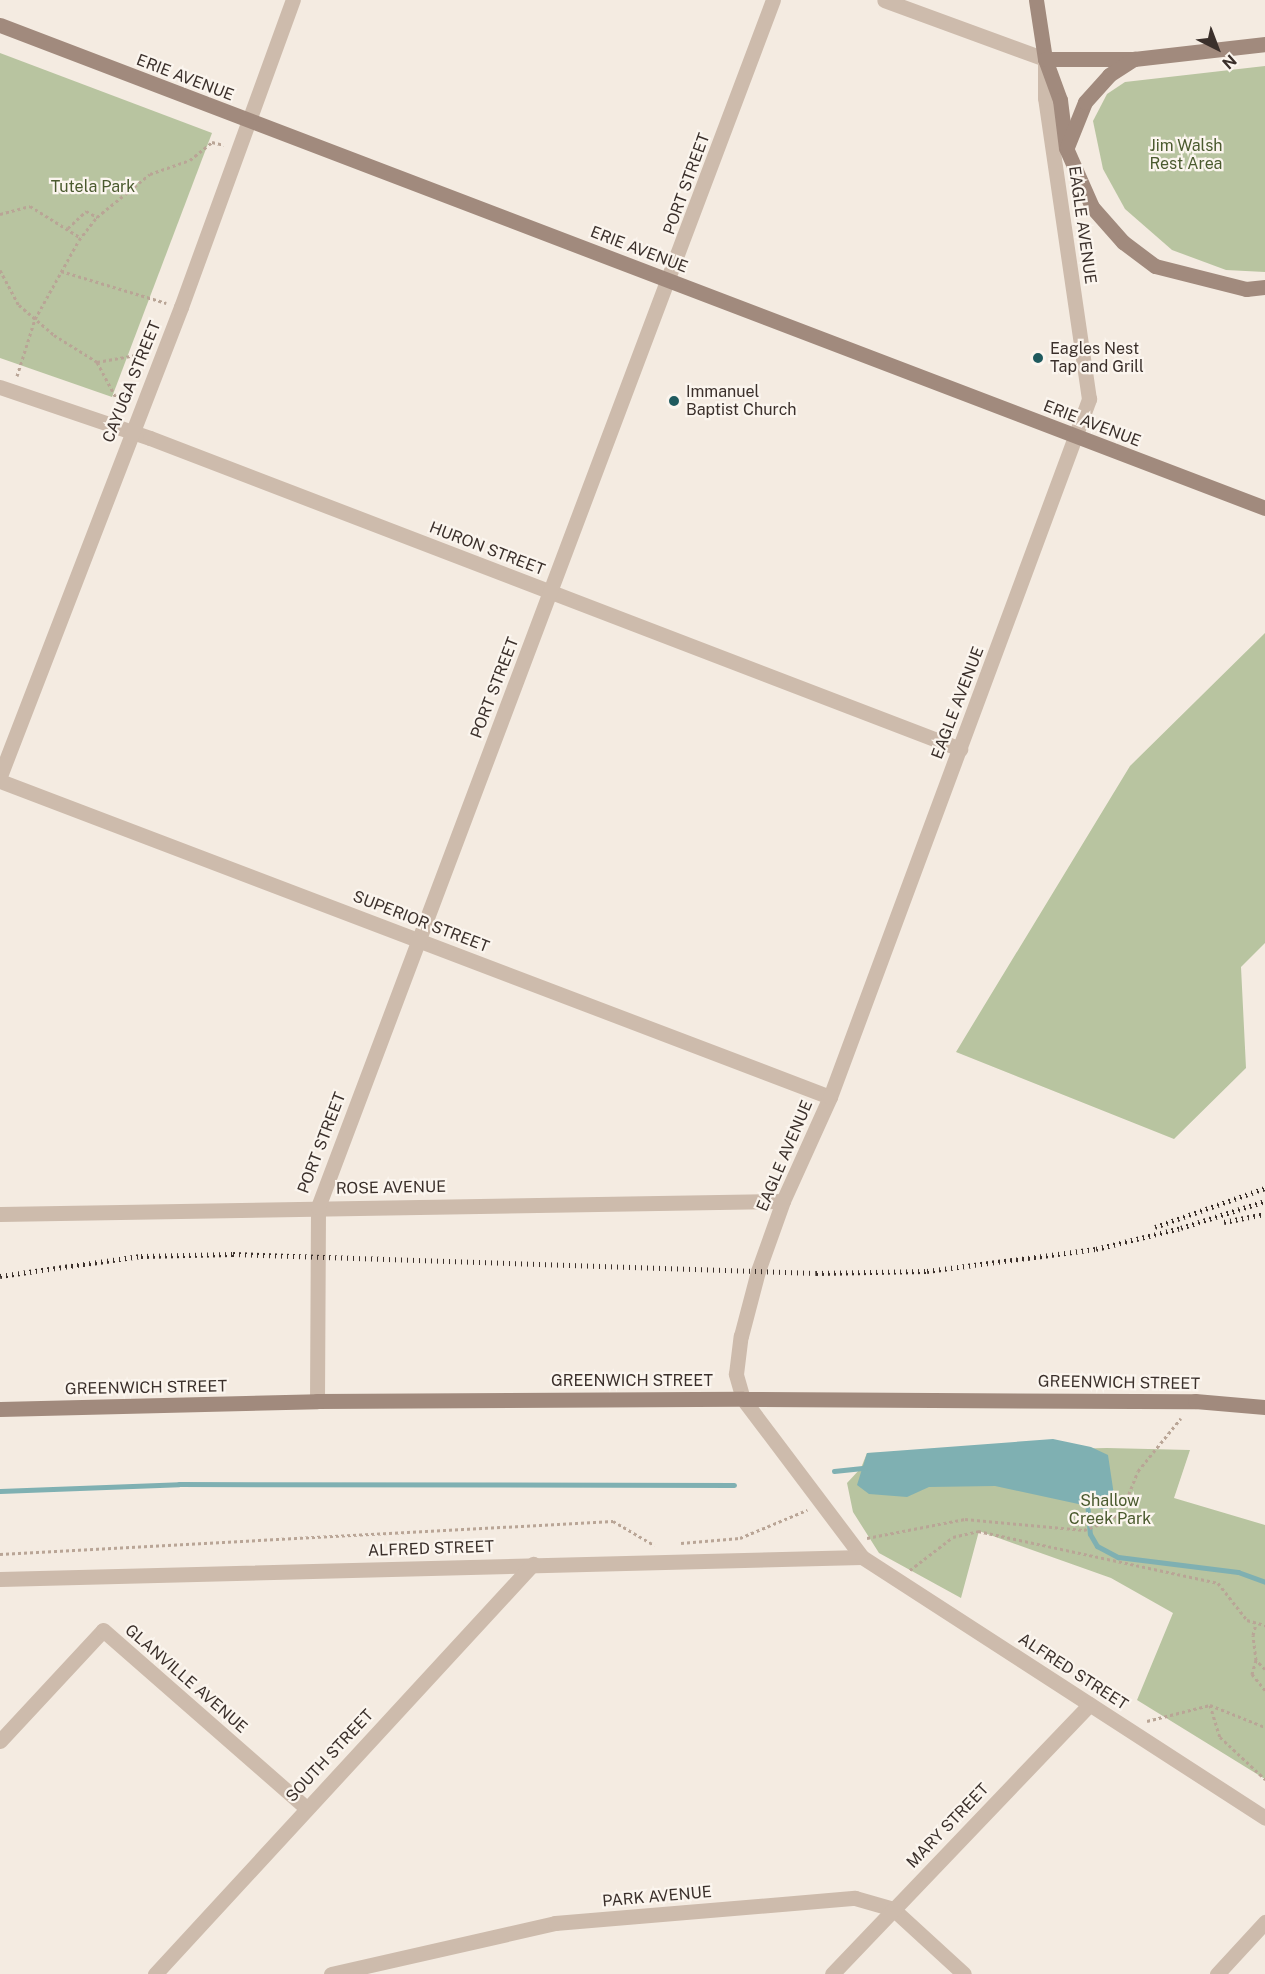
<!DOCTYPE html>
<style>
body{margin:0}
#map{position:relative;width:1265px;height:1974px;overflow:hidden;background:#f4ebe1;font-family:"Public Sans",sans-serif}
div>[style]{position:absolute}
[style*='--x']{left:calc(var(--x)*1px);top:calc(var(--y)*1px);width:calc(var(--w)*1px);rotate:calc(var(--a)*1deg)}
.green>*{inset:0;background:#b8c4a0}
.water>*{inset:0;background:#7fb0b2}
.stream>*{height:5px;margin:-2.5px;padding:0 2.5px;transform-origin:2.5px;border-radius:2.5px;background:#7fb0b2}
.path>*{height:3px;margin-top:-1.5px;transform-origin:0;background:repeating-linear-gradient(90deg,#b9a596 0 3px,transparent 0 6px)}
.street>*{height:15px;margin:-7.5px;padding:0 7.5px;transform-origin:7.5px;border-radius:7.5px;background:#cdbbac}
.secondary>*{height:15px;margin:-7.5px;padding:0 7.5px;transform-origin:7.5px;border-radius:7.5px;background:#a18a7d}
.rail>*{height:4.5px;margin-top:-2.25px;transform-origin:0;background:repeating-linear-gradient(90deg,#3b302b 0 1.5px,transparent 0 6px)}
.dots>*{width:16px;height:16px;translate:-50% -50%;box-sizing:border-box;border:3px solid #fbf5ee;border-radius:50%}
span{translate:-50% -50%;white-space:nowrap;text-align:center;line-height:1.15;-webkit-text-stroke:4.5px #fbf5ee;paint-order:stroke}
.street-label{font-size:16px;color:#3b302b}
.park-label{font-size:16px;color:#4a5a2e}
.poi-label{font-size:16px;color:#3b302b}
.left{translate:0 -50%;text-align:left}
.north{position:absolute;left:1187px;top:18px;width:60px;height:60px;-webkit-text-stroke:4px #fbf5ee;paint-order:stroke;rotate:138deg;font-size:16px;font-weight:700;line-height:24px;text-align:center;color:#3b302b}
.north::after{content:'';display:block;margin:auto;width:21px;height:27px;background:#3b302b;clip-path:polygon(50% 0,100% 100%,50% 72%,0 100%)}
</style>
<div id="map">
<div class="green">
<div style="clip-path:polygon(0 53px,212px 133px,112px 397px,0 358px)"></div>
<div style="clip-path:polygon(1265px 66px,1265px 272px,1226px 270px,1172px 250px,1125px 209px,1103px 169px,1093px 121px,1107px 94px,1125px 82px)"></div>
<div style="clip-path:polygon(1265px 633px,1265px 943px,1241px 967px,1246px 1068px,1174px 1139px,956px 1052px,1130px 766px)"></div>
<div style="clip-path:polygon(1107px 1448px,1190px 1450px,1174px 1498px,1265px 1525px,1265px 1779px,1137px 1700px,1173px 1613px,1111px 1578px,979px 1531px,961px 1598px,879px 1553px,853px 1512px,847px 1483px,861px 1468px,867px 1453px)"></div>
</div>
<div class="water">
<div style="clip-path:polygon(1053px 1439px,1091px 1447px,1108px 1455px,1114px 1495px,1106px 1510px,995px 1486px,929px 1487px,907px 1497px,869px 1494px,857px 1485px,867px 1453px)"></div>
</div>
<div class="stream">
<div style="--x:834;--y:1471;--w:31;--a:-6"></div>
<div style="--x:0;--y:1491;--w:179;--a:-2.2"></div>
<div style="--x:179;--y:1484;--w:555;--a:0.1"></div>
<div style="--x:1087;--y:1501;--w:33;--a:85"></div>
<div style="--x:1090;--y:1534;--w:14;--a:60"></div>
<div style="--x:1097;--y:1546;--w:24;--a:28"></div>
<div style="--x:1118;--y:1557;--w:121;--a:7.1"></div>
<div style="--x:1238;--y:1572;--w:29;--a:20"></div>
</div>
<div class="path">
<div style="--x:0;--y:214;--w:31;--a:-15"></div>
<div style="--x:30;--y:206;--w:60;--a:32.1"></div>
<div style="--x:68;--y:228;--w:25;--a:-43"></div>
<div style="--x:86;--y:211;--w:13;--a:29"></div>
<div style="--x:0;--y:270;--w:40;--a:62"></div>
<div style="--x:19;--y:305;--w:46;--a:40.6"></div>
<div style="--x:54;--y:335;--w:51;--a:32.1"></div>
<div style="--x:97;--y:362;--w:51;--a:-10.2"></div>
<div style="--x:61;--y:271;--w:110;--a:16.9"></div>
<div style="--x:97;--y:362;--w:49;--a:61.9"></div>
<div style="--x:120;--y:405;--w:6;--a:18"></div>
<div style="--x:17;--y:376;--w:60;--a:-72.5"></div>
<div style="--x:35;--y:319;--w:90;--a:-60.9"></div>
<div style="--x:79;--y:240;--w:29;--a:-52"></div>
<div style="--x:97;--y:217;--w:68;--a:-39.1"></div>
<div style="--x:150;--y:174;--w:42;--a:-19.3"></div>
<div style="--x:190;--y:160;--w:28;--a:-39"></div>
<div style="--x:212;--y:142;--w:12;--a:14"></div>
<div style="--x:867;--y:1538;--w:100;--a:-11"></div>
<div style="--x:965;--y:1519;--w:120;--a:5.3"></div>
<div style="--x:1084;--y:1530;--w:27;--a:-20"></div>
<div style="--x:1109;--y:1521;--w:16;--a:-38"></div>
<div style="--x:1122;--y:1511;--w:43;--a:-68.2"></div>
<div style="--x:1138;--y:1471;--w:68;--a:-50.9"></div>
<div style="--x:681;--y:1543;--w:59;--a:-4.8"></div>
<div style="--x:740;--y:1538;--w:73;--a:-22.7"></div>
<div style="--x:0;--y:1554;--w:614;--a:-3.08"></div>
<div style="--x:613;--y:1521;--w:48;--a:30.3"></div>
<div style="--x:910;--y:1570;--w:54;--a:-37.5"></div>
<div style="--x:953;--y:1537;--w:26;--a:-13"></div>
<div style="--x:978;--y:1531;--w:246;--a:12.2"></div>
<div style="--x:1218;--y:1583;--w:47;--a:51.9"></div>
<div style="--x:1247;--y:1620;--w:19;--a:16"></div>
<div style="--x:1256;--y:1660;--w:25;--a:-97"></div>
<div style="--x:1253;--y:1635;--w:11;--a:-75"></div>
<div style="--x:1265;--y:1669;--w:13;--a:-135"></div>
<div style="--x:1256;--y:1660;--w:15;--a:106"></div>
<div style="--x:1252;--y:1674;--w:21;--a:51"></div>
<div style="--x:1210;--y:1705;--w:34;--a:73"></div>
<div style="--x:1220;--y:1737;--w:62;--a:43"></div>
<div style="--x:1147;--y:1721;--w:65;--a:-14.3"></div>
<div style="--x:1210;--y:1705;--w:59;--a:21.8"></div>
</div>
<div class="street">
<div style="--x:0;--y:387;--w:158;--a:18.8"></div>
<div style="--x:150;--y:438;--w:868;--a:21"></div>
<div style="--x:0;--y:776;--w:503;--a:-68.9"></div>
<div style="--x:181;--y:307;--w:327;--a:-70"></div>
<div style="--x:0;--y:781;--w:888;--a:20.84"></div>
<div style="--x:0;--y:1214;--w:783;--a:-0.95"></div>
<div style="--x:317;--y:1401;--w:194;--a:-89.7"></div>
<div style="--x:318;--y:1207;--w:1290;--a:-69.35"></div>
<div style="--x:862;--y:1557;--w:198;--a:-127"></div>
<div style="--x:743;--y:1399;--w:26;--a:-106"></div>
<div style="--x:736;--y:1374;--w:38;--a:-83"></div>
<div style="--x:741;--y:1336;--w:67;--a:-75.3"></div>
<div style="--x:758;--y:1271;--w:74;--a:-70.3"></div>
<div style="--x:783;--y:1201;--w:114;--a:-65.7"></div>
<div style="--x:830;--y:1097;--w:745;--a:-69.64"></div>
<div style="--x:1089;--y:399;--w:304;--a:-98.3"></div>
<div style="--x:1045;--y:98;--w:39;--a:-90"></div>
<div style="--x:1045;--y:59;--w:171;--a:-159.9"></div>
<div style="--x:0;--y:1579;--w:862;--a:-1.46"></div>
<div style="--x:862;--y:1557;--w:480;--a:32.9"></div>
<div style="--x:0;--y:1741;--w:151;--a:-47.1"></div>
<div style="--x:103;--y:1630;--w:270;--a:41.2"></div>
<div style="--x:155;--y:1974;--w:558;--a:-47.33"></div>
<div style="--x:331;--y:1974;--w:230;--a:-12.8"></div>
<div style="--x:555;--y:1923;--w:301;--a:-4.8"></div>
<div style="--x:855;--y:1898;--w:40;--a:16"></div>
<div style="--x:893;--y:1909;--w:96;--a:42.5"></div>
<div style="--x:832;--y:1974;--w:373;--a:-46.3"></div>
<div style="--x:1217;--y:1974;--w:71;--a:-47.3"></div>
</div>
<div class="secondary">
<div style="--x:1036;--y:0;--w:60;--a:81.3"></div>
<div style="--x:1045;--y:59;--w:44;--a:69.9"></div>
<div style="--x:1060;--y:100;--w:48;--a:82.9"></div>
<div style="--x:1066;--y:148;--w:64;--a:66.2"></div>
<div style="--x:1092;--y:207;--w:47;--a:48.5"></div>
<div style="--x:1123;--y:242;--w:40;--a:37"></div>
<div style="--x:1155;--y:266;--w:94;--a:14.2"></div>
<div style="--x:1246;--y:289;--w:19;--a:-6"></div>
<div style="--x:0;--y:25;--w:1354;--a:20.9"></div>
<div style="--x:1045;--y:59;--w:89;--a:0"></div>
<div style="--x:1134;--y:59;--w:132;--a:-6.5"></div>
<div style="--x:1067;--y:147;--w:48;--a:-68.2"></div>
<div style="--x:1085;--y:102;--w:36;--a:-48"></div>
<div style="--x:1109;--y:75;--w:30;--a:-33"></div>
<div style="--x:0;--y:1409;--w:317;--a:-1.4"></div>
<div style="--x:317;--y:1401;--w:426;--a:-0.3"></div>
<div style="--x:743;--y:1399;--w:452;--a:0.3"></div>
<div style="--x:1195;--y:1401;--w:70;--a:4.9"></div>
</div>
<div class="rail">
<div style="--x:1224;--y:1222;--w:42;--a:-11"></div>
<div style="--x:1155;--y:1227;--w:117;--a:-19.5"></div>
<div style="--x:0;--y:1276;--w:142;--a:-8.1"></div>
<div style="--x:141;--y:1256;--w:92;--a:-1.2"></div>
<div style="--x:233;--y:1254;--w:583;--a:1.87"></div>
<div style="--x:816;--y:1273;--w:111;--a:-1"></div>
<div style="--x:927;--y:1271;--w:170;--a:-7.4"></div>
<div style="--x:1096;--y:1249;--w:88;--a:-13.9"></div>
<div style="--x:1181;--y:1228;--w:88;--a:-17.8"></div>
</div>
<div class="dots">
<div style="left:1038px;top:358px;background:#1f5a5e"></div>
<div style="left:674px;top:401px;background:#1f5a5e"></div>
</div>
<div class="street-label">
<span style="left:185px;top:78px;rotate:21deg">ERIE AVENUE</span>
<span style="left:687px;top:184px;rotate:-70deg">PORT STREET</span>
<span style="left:1082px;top:225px;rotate:82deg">EAGLE AVENUE</span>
<span style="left:639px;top:250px;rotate:21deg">ERIE AVENUE</span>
<span style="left:132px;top:382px;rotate:-68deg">CAYUGA STREET</span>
<span style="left:1092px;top:424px;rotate:21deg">ERIE AVENUE</span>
<span style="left:487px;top:549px;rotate:21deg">HURON STREET</span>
<span style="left:495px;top:688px;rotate:-69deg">PORT STREET</span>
<span style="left:958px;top:703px;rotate:-69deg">EAGLE AVENUE</span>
<span style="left:421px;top:922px;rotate:21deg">SUPERIOR STREET</span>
<span style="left:322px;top:1143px;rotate:-69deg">PORT STREET</span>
<span style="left:785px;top:1156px;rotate:-67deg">EAGLE AVENUE</span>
<span style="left:391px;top:1188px;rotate:-1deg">ROSE AVENUE</span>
<span style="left:632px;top:1381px">GREENWICH STREET</span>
<span style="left:1119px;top:1383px;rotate:1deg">GREENWICH STREET</span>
<span style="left:146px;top:1388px;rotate:-1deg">GREENWICH STREET</span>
<span style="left:431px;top:1549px;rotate:-2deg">ALFRED STREET</span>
<span style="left:1073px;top:1672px;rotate:33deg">ALFRED STREET</span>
<span style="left:186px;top:1679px;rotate:41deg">GLANVILLE AVENUE</span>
<span style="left:330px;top:1756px;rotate:-47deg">SOUTH STREET</span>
<span style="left:948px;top:1826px;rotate:-46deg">MARY STREET</span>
<span style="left:657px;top:1897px;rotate:-5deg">PARK AVENUE</span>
</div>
<div class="park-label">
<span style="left:1186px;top:155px">Jim Walsh<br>Rest Area</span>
<span style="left:93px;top:187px">Tutela Park</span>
<span style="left:1110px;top:1510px">Shallow<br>Creek Park</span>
</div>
<div class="poi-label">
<span class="left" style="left:1050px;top:358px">Eagles Nest<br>Tap and Grill</span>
<span class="left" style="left:686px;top:401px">Immanuel<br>Baptist Church</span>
</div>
<div class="north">N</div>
</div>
